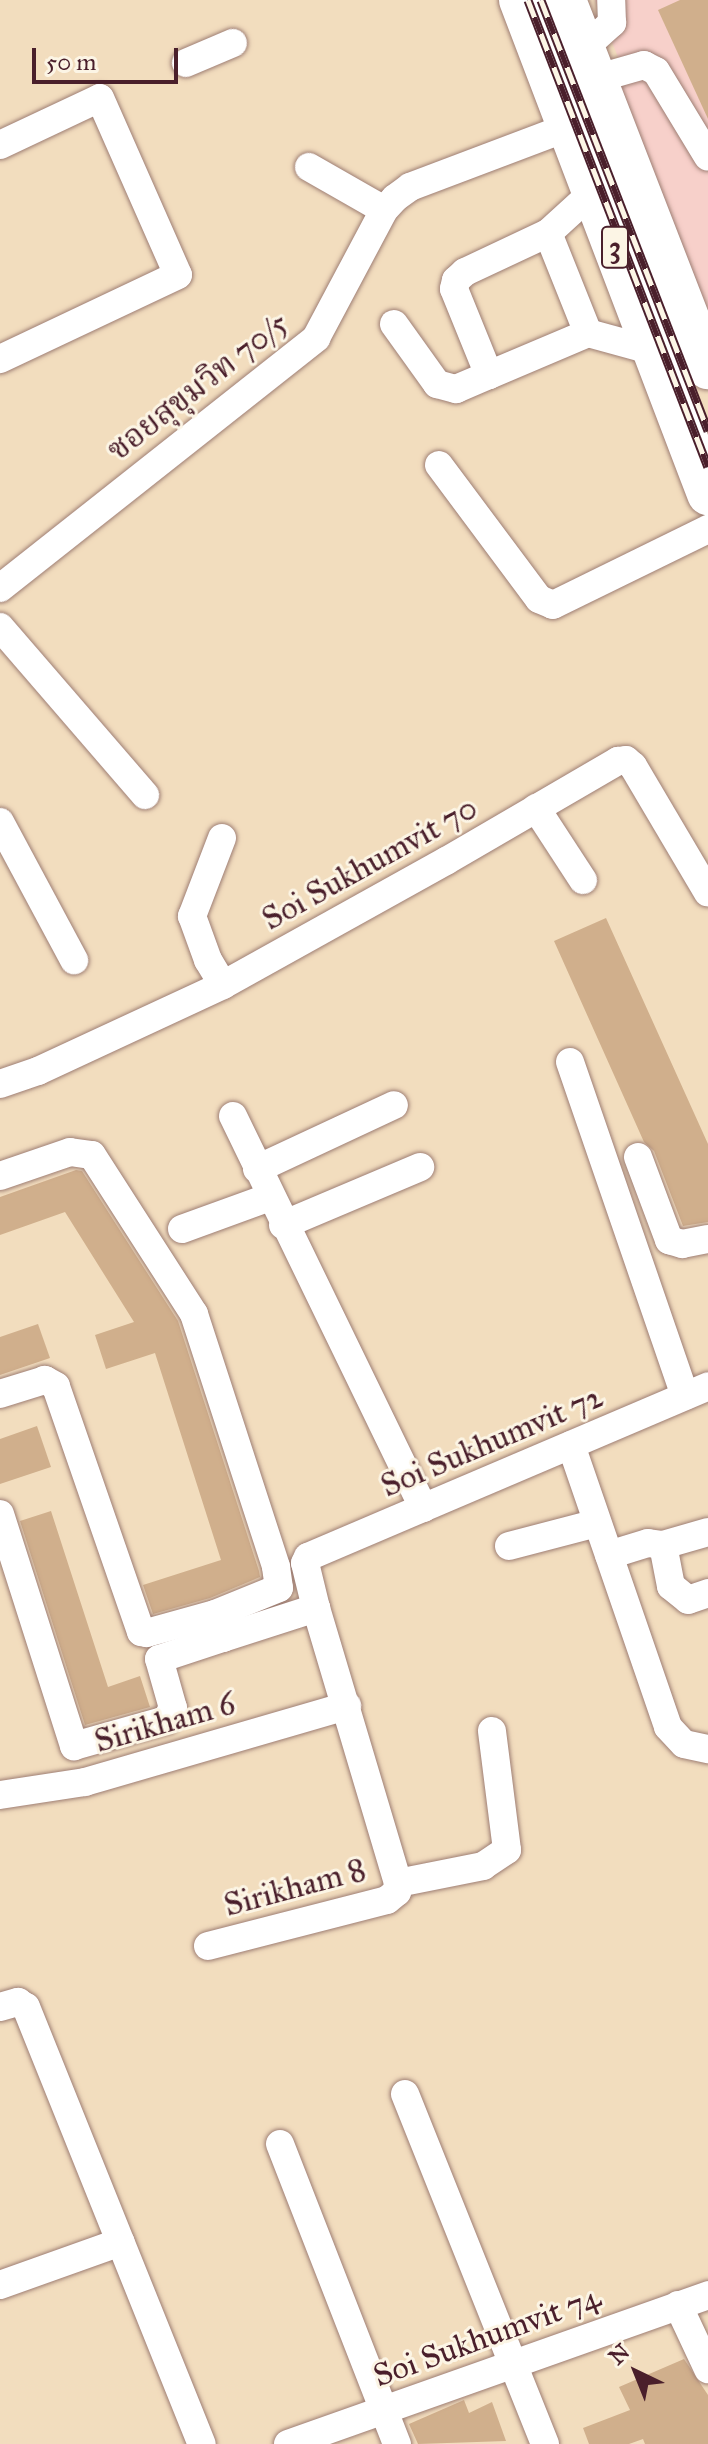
<!DOCTYPE html>
<meta charset="utf-8">
<style>
body{margin:0}
#map{position:relative;width:708px;height:2444px;overflow:hidden;background:#f2ddbe;font-family:"IM FELL Great Primer","Noto Serif Thai",serif}
div>[style]{position:absolute}
[style*='--x']{left:calc(var(--x)*1px);top:calc(var(--y)*1px);width:calc(var(--w)*1px);rotate:calc(var(--a)*1deg)}
.built>*{inset:0;background:#f7d0ca}
.building>*{inset:0;background:#d0af8c}
.roads{filter:drop-shadow(0 0 2px #9e7e74) drop-shadow(0 0 2px #9e7e74)}
.minor>*{height:28px;margin:-14px;padding:0 14px;transform-origin:14px;border-radius:14px;background:#fff}
.highway>*{height:42px;margin:-21px;padding:0 21px;transform-origin:21px;border-radius:21px;background:#fff}
.rail>*{height:9px;margin-top:-4.5px;transform-origin:0;background:repeating-linear-gradient(90deg,#fcf5e5 0 18px,#4a1f2b 0 36px);box-sizing:border-box;border-block:2px solid #4a1f2b}
span{translate:-50% -50%;white-space:nowrap;text-align:center;line-height:1.15;-webkit-text-stroke:6px #fcf5e5;paint-order:stroke}
.shield-label span{padding:2px 6px;background:#fcf5e5;border:2px solid;border-radius:6px;-webkit-text-stroke-width:0}
.shield-label{font-size:30px;color:#4a1f2b;font-weight:700}
.street-label{font-size:32px;color:#4a1f2b}
.north{position:absolute;left:596px;top:2332px;width:80px;height:80px;-webkit-text-stroke:6px #fcf5e5;paint-order:stroke;rotate:317deg;font-size:22px;font-weight:700;line-height:32px;text-align:center;color:#4a1f2b}
.north::after{content:'';display:block;margin:auto;width:28px;height:36px;background:#4a1f2b;clip-path:polygon(50% 0,100% 100%,50% 72%,0 100%)}
.scale{position:absolute;left:32px;top:48px;width:146px;height:36px;box-sizing:border-box;border:4px solid #4a1f2b;border-top:0;padding-left:10px;font-size:24px;line-height:28px;white-space:nowrap;color:#4a1f2b;-webkit-text-stroke:6px #fcf5e5;paint-order:stroke}
</style>
<div id="map">
<div class="built">
<div style="clip-path:polygon(595px 0,708px 0,708px 324px,616px 84px,626px 77px)"></div>
</div>
<div class="building">
<div style="clip-path:polygon(680px 0,708px 0,708px 119px,658px 10px)"></div>
<div style="clip-path:polygon(606px 918px,708px 1144px,708px 1222px,683px 1226px,654px 1151px,644px 1142px,554px 941px)"></div>
<div style="clip-path:polygon(76px 1170px,82px 1171px,178px 1321px,259px 1571px,260px 1577px,210px 1598px,153px 1614px,143px 1585px,221px 1560px,155px 1353px,106px 1369px,95px 1335px,134px 1322px,65px 1212px,0 1235px,0 1197px)"></div>
<div style="clip-path:polygon(38px 1324px,50px 1358px,0 1375px,0 1337px)"></div>
<div style="clip-path:polygon(37px 1426px,51px 1467px,0 1484px,0 1439px)"></div>
<div style="clip-path:polygon(51px 1511px,108px 1687px,140px 1676px,150px 1707px,85px 1725px,20px 1521px)"></div>
<div style="clip-path:polygon(684px 2359px,708px 2395px,708px 2444px,645px 2444px,643px 2439px,629px 2444px,589px 2444px,583px 2428px,630px 2410px,619px 2387px)"></div>
<div style="clip-path:polygon(464px 2400px,469px 2413px,492px 2402px,506px 2441px,418px 2444px,409px 2424px)"></div>
</div>
<div class="roads">
<div class="minor">
<div style="--x:584;--y:48;--w:38;--a:-42"></div>
<div style="--x:612;--y:23;--w:23;--a:-92"></div>
<div style="--x:186;--y:63;--w:51;--a:-23.1"></div>
<div style="--x:595;--y:79;--w:51;--a:-15.9"></div>
<div style="--x:644;--y:65;--w:13;--a:27"></div>
<div style="--x:656;--y:71;--w:100;--a:58.8"></div>
<div style="--x:0;--y:145;--w:110;--a:-25.2"></div>
<div style="--x:100;--y:98;--w:193;--a:66.2"></div>
<div style="--x:178;--y:275;--w:197;--a:154.7"></div>
<div style="--x:309;--y:167;--w:86;--a:29.8"></div>
<div style="--x:594;--y:191;--w:62;--a:137.6"></div>
<div style="--x:548;--y:233;--w:92;--a:154.8"></div>
<div style="--x:465;--y:272;--w:12;--a:138"></div>
<div style="--x:456;--y:280;--w:9;--a:103"></div>
<div style="--x:454;--y:289;--w:93;--a:67.9"></div>
<div style="--x:489;--y:375;--w:108;--a:-23"></div>
<div style="--x:588;--y:333;--w:68;--a:15.3"></div>
<div style="--x:548;--y:233;--w:108;--a:68.2"></div>
<div style="--x:394;--y:324;--w:74;--a:54.4"></div>
<div style="--x:437;--y:384;--w:20;--a:15"></div>
<div style="--x:456;--y:389;--w:36;--a:-23"></div>
<div style="--x:439;--y:465;--w:167;--a:53.3"></div>
<div style="--x:539;--y:599;--w:15;--a:23"></div>
<div style="--x:553;--y:605;--w:173;--a:-26.1"></div>
<div style="--x:0;--y:588;--w:403;--a:-38.3"></div>
<div style="--x:316;--y:338;--w:145;--a:-62"></div>
<div style="--x:384;--y:210;--w:16;--a:-47"></div>
<div style="--x:395;--y:198;--w:19;--a:-36"></div>
<div style="--x:410;--y:187;--w:170;--a:-20.7"></div>
<div style="--x:0;--y:627;--w:222;--a:49.2"></div>
<div style="--x:536;--y:808;--w:86;--a:56.9"></div>
<div style="--x:0;--y:822;--w:157;--a:61.8"></div>
<div style="--x:222;--y:838;--w:84;--a:111"></div>
<div style="--x:192;--y:916;--w:47;--a:70"></div>
<div style="--x:208;--y:960;--w:29;--a:59"></div>
<div style="--x:570;--y:1062;--w:353;--a:71"></div>
<div style="--x:0;--y:1084;--w:40;--a:-18.9"></div>
<div style="--x:38;--y:1071;--w:204;--a:-24.9"></div>
<div style="--x:223;--y:985;--w:255;--a:-29.1"></div>
<div style="--x:446;--y:861;--w:199;--a:-30.2"></div>
<div style="--x:618;--y:761;--w:8;--a:-7"></div>
<div style="--x:626;--y:760;--w:9;--a:41"></div>
<div style="--x:633;--y:766;--w:147;--a:59.4"></div>
<div style="--x:233;--y:1116;--w:436;--a:64.1"></div>
<div style="--x:638;--y:1157;--w:89;--a:69.5"></div>
<div style="--x:669;--y:1240;--w:14;--a:17"></div>
<div style="--x:682;--y:1244;--w:26;--a:-11"></div>
<div style="--x:257;--y:1169;--w:151;--a:-25"></div>
<div style="--x:0;--y:1176;--w:74;--a:-18.9"></div>
<div style="--x:70;--y:1152;--w:22;--a:8"></div>
<div style="--x:92;--y:1155;--w:189;--a:57.3"></div>
<div style="--x:194;--y:1314;--w:266;--a:72"></div>
<div style="--x:276;--y:1567;--w:21;--a:82"></div>
<div style="--x:279;--y:1588;--w:69;--a:157.9"></div>
<div style="--x:215;--y:1614;--w:71;--a:164.4"></div>
<div style="--x:147;--y:1633;--w:6;--a:-171"></div>
<div style="--x:141;--y:1632;--w:260;--a:-109.1"></div>
<div style="--x:56;--y:1386;--w:13;--a:-151"></div>
<div style="--x:45;--y:1380;--w:47;--a:162.7"></div>
<div style="--x:283;--y:1225;--w:149;--a:-22.9"></div>
<div style="--x:182;--y:1229;--w:94;--a:-20"></div>
<div style="--x:571;--y:1445;--w:298;--a:71"></div>
<div style="--x:668;--y:1727;--w:23;--a:47"></div>
<div style="--x:684;--y:1744;--w:25;--a:12"></div>
<div style="--x:0;--y:1514;--w:244;--a:72.3"></div>
<div style="--x:74;--y:1746;--w:96;--a:-15.8"></div>
<div style="--x:166;--y:1720;--w:14;--a:-60"></div>
<div style="--x:173;--y:1708;--w:51;--a:-105.9"></div>
<div style="--x:159;--y:1659;--w:67;--a:-18.2"></div>
<div style="--x:663;--y:1545;--w:42;--a:79"></div>
<div style="--x:671;--y:1586;--w:22;--a:39"></div>
<div style="--x:688;--y:1600;--w:21;--a:-19"></div>
<div style="--x:509;--y:1546;--w:91;--a:-14.6"></div>
<div style="--x:609;--y:1555;--w:41;--a:-17.1"></div>
<div style="--x:648;--y:1543;--w:15;--a:8"></div>
<div style="--x:663;--y:1545;--w:47;--a:-16.1"></div>
<div style="--x:217;--y:1622;--w:17;--a:69"></div>
<div style="--x:223;--y:1638;--w:98;--a:-17.9"></div>
<div style="--x:0;--y:1795;--w:86;--a:-8.7"></div>
<div style="--x:85;--y:1782;--w:273;--a:-16.2"></div>
<div style="--x:398;--y:1883;--w:87;--a:-11.3"></div>
<div style="--x:483;--y:1866;--w:29;--a:-34"></div>
<div style="--x:507;--y:1850;--w:120;--a:-97.2"></div>
<div style="--x:208;--y:1946;--w:185;--a:-14.4"></div>
<div style="--x:387;--y:1900;--w:13;--a:-39"></div>
<div style="--x:397;--y:1892;--w:9;--a:-84"></div>
<div style="--x:398;--y:1883;--w:287;--a:-106.6"></div>
<div style="--x:316;--y:1608;--w:46;--a:-103.7"></div>
<div style="--x:305;--y:1563;--w:7;--a:-63"></div>
<div style="--x:308;--y:1557;--w:435;--a:-23.1"></div>
<div style="--x:0;--y:2007;--w:19;--a:-16"></div>
<div style="--x:18;--y:2002;--w:9;--a:32"></div>
<div style="--x:26;--y:2007;--w:471;--a:68.1"></div>
<div style="--x:405;--y:2094;--w:377;--a:68.2"></div>
<div style="--x:280;--y:2144;--w:322;--a:68.7"></div>
<div style="--x:0;--y:2285;--w:128;--a:-19.6"></div>
<div style="--x:678;--y:2305;--w:71;--a:64.9"></div>
<div style="--x:288;--y:2444;--w:446;--a:-19.5"></div>
</div>
<div class="highway">
<div style="--x:520;--y:0;--w:529;--a:69.16"></div>
<div style="--x:565;--y:0;--w:395;--a:68.8"></div>
</div>
</div>
<div class="rail">
<div style="--x:528;--y:0;--w:500;--a:68.92"></div>
<div style="--x:541;--y:0;--w:462;--a:68.8"></div>
</div>
<div class="shield-label">
<span style="left:615px;top:247px">3</span>
</div>
<div class="street-label">
<span style="left:198px;top:387px;rotate:-38deg">ซอยสุขุมวิท 70/5</span>
<span style="left:370px;top:864px;rotate:-29deg">Soi Sukhumvit 70</span>
<span style="left:492px;top:1442px;rotate:-23deg">Soi Sukhumvit 72</span>
<span style="left:165px;top:1723px;rotate:-16deg">Sirikham 6</span>
<span style="left:295px;top:1888px;rotate:-15deg">Sirikham 8</span>
<span style="left:487px;top:2337px;rotate:-20deg">Soi Sukhumvit 74</span>
</div>
<div class="north">N</div>
<div class="scale">50 m</div>
</div>
